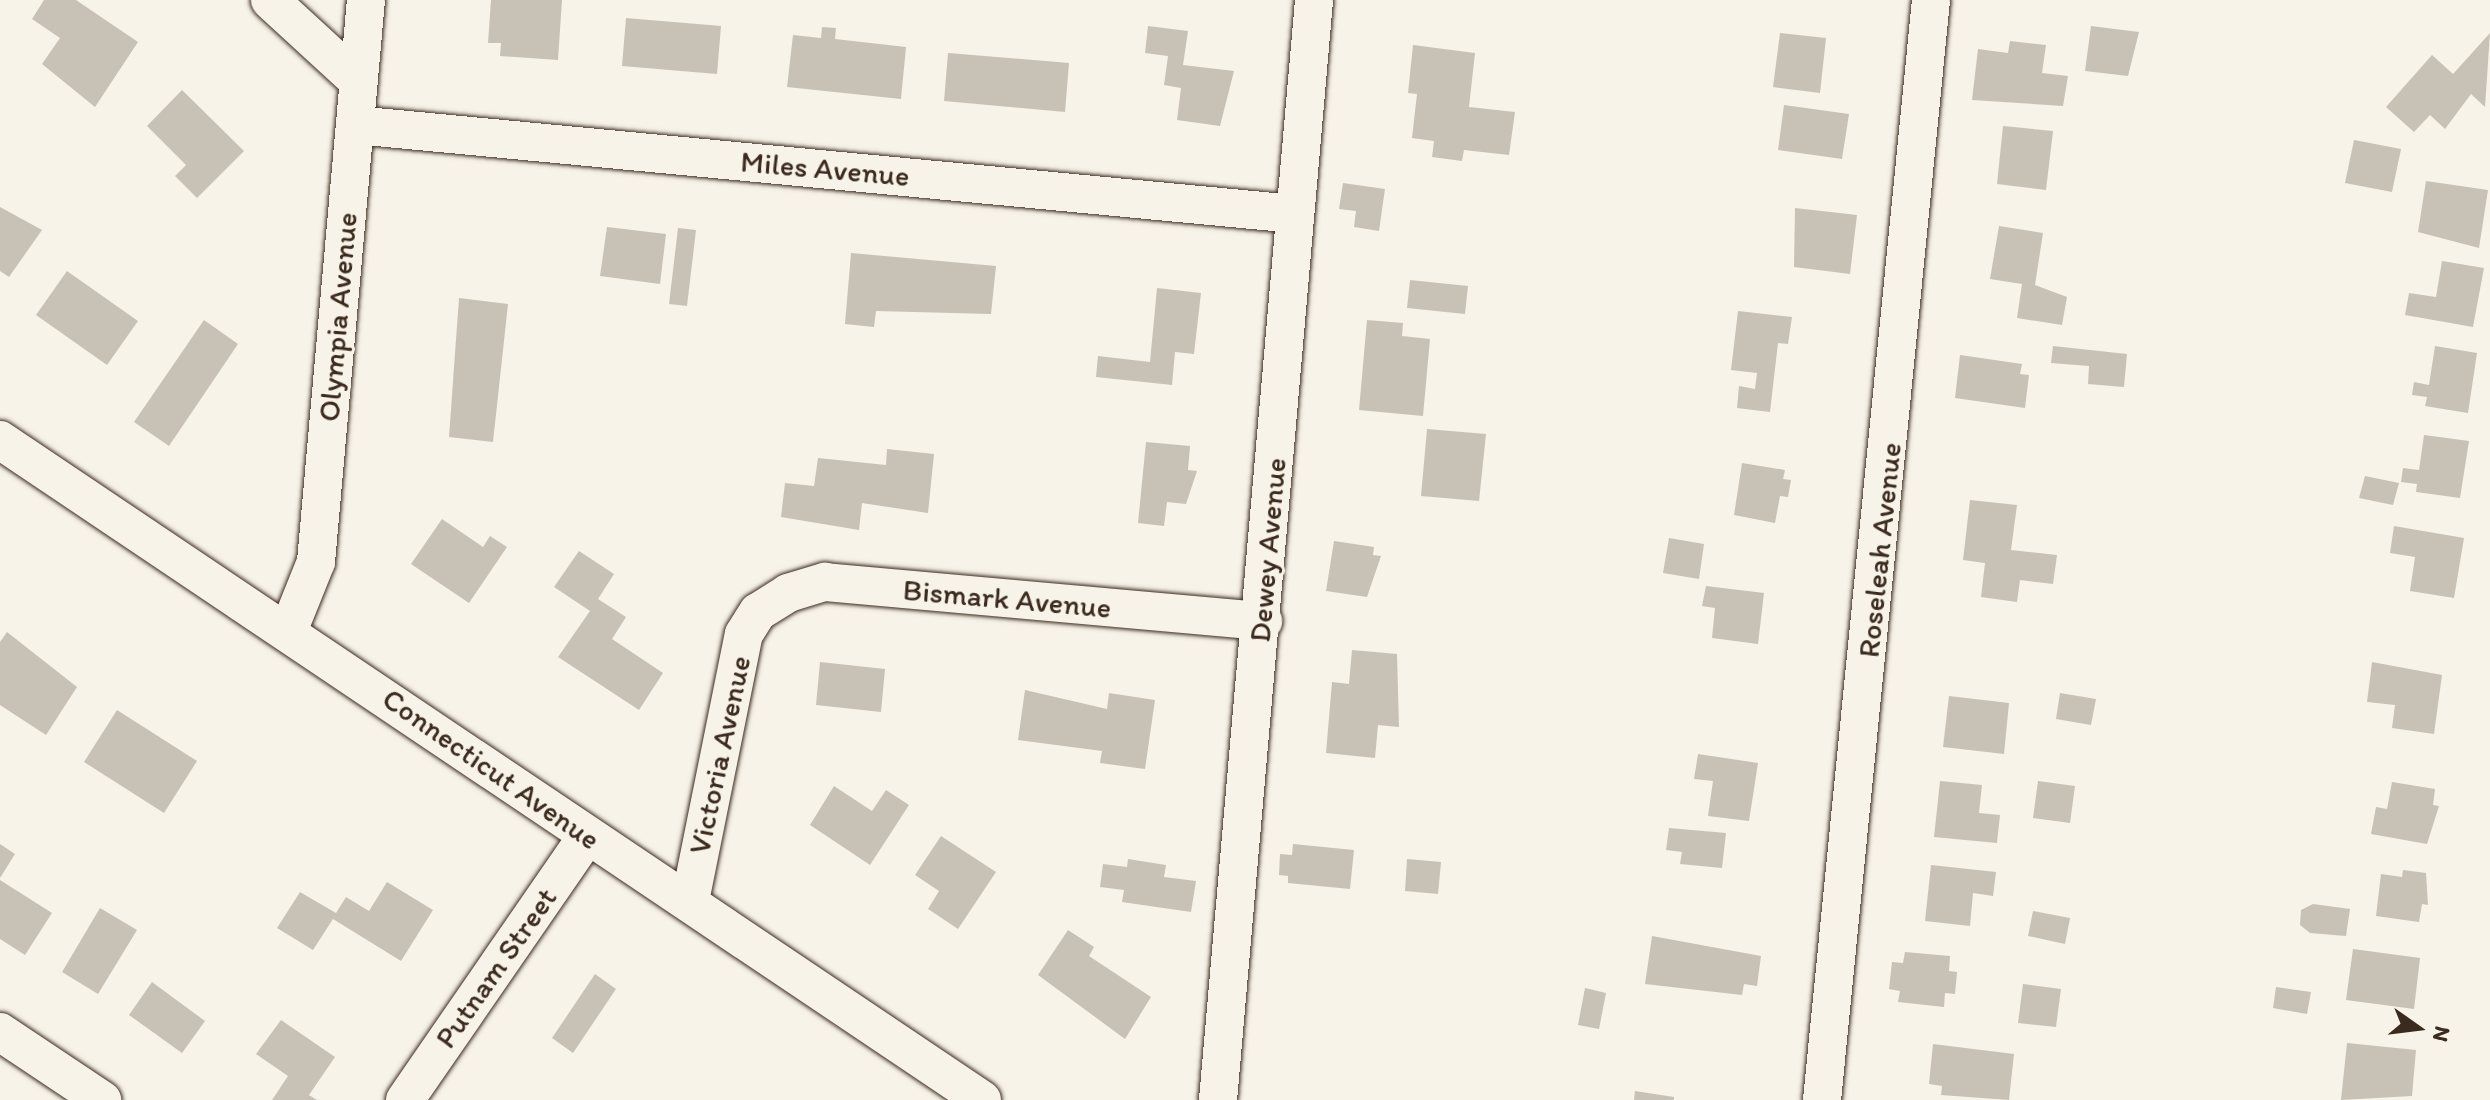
<!DOCTYPE html>
<style>
body{margin:0}
#map{position:relative;width:2490px;height:1100px;overflow:hidden;background:#f7f3e8;font-family:Itim,sans-serif}
div>[style]{position:absolute}
[style*='--x']{left:calc(var(--x)*1px);top:calc(var(--y)*1px);width:calc(var(--w)*1px);rotate:calc(var(--a)*1deg)}
.building>*{inset:0;background:#c8c1b6}
.roads{filter:drop-shadow(0 0 2px #3b2a1e) drop-shadow(0 0 2px #3b2a1e)}
.minor>*{height:38px;margin:-19px;padding:0 19px;transform-origin:19px;border-radius:19px;background:#f7f3e8}
span{translate:-50% -50%;white-space:nowrap;text-align:center;line-height:1.15;-webkit-text-stroke:6px #f7f3e8;paint-order:stroke}
.street-label{font-size:30px;color:#3b2a1e}
.north{position:absolute;left:2378px;top:988px;width:80px;height:80px;-webkit-text-stroke:6px #f7f3e8;paint-order:stroke;rotate:104deg;font-size:22px;font-weight:700;line-height:32px;text-align:center;color:#3b2a1e}
.north::after{content:'';display:block;margin:auto;width:28px;height:36px;background:#3b2a1e;clip-path:polygon(50% 0,100% 100%,50% 72%,0 100%)}
</style>
<div id="map">
<div class="building">
<div style="clip-path:polygon(44px 0,76px 0,138px 42px,95px 107px,42px 64px,60px 38px,32px 19px)"></div>
<div style="clip-path:polygon(491px 0,562px 0,558px 60px,500px 56px,501px 43px,488px 43px)"></div>
<div style="clip-path:polygon(626px 18px,721px 26px,717px 74px,622px 66px)"></div>
<div style="clip-path:polygon(1148px 26px,1188px 31px,1183px 65px,1234px 71px,1220px 126px,1177px 120px,1181px 88px,1164px 85px,1168px 56px,1145px 53px)"></div>
<div style="clip-path:polygon(2091px 26px,2139px 32px,2128px 76px,2085px 71px)"></div>
<div style="clip-path:polygon(822px 27px,836px 28px,835px 39px,906px 47px,901px 99px,787px 87px,793px 35px,821px 38px)"></div>
<div style="clip-path:polygon(1780px 33px,1826px 38px,1820px 93px,1773px 87px)"></div>
<div style="clip-path:polygon(2490px 33px,2485px 107px,2471px 94px,2445px 129px,2430px 115px,2414px 132px,2386px 107px,2432px 55px,2453px 74px)"></div>
<div style="clip-path:polygon(2010px 41px,2046px 45px,2042px 73px,2068px 76px,2063px 106px,1972px 100px,1978px 49px,2008px 53px)"></div>
<div style="clip-path:polygon(1413px 45px,1475px 53px,1469px 107px,1515px 112px,1509px 155px,1464px 150px,1462px 161px,1432px 157px,1434px 141px,1412px 138px,1417px 94px,1408px 93px)"></div>
<div style="clip-path:polygon(948px 53px,1069px 63px,1065px 112px,944px 101px)"></div>
<div style="clip-path:polygon(182px 90px,244px 151px,197px 198px,175px 176px,186px 165px,147px 126px)"></div>
<div style="clip-path:polygon(1784px 105px,1849px 114px,1842px 159px,1778px 150px)"></div>
<div style="clip-path:polygon(2003px 126px,2053px 131px,2046px 190px,1997px 184px)"></div>
<div style="clip-path:polygon(2354px 140px,2401px 149px,2392px 192px,2345px 183px)"></div>
<div style="clip-path:polygon(2426px 181px,2488px 190px,2479px 248px,2418px 232px)"></div>
<div style="clip-path:polygon(1343px 183px,1385px 189px,1379px 231px,1354px 227px,1356px 211px,1339px 209px)"></div>
<div style="clip-path:polygon(0 207px,42px 230px,9px 277px,0 271px)"></div>
<div style="clip-path:polygon(1795px 208px,1857px 215px,1850px 274px,1794px 267px)"></div>
<div style="clip-path:polygon(1999px 226px,2043px 233px,2035px 285px,2067px 297px,2062px 325px,2017px 318px,2022px 284px,1990px 279px)"></div>
<div style="clip-path:polygon(607px 227px,666px 234px,660px 284px,600px 276px)"></div>
<div style="clip-path:polygon(678px 228px,696px 230px,687px 306px,669px 304px)"></div>
<div style="clip-path:polygon(851px 253px,996px 266px,991px 314px,876px 311px,874px 327px,845px 324px)"></div>
<div style="clip-path:polygon(2442px 261px,2484px 268px,2473px 327px,2405px 315px,2409px 293px,2436px 297px)"></div>
<div style="clip-path:polygon(67px 271px,138px 321px,107px 365px,36px 315px)"></div>
<div style="clip-path:polygon(1410px 280px,1468px 286px,1465px 314px,1407px 308px)"></div>
<div style="clip-path:polygon(1157px 288px,1201px 293px,1194px 354px,1175px 352px,1172px 385px,1096px 377px,1098px 356px,1150px 362px)"></div>
<div style="clip-path:polygon(459px 298px,508px 304px,493px 442px,449px 437px)"></div>
<div style="clip-path:polygon(1738px 311px,1792px 317px,1788px 344px,1778px 343px,1770px 412px,1737px 408px,1739px 386px,1755px 389px,1757px 373px,1731px 370px)"></div>
<div style="clip-path:polygon(204px 320px,238px 344px,169px 446px,134px 422px)"></div>
<div style="clip-path:polygon(1367px 320px,1403px 323px,1402px 336px,1430px 339px,1423px 416px,1359px 410px)"></div>
<div style="clip-path:polygon(2053px 346px,2127px 354px,2124px 387px,2088px 384px,2089px 366px,2051px 363px)"></div>
<div style="clip-path:polygon(2435px 346px,2477px 353px,2468px 413px,2425px 406px,2427px 397px,2412px 395px,2414px 382px,2429px 385px)"></div>
<div style="clip-path:polygon(1960px 355px,2022px 364px,2020px 374px,2029px 375px,2025px 408px,1955px 398px)"></div>
<div style="clip-path:polygon(1427px 429px,1486px 434px,1479px 501px,1421px 496px)"></div>
<div style="clip-path:polygon(2424px 435px,2469px 441px,2460px 498px,2416px 492px,2417px 484px,2401px 482px,2403px 468px,2419px 470px)"></div>
<div style="clip-path:polygon(1146px 442px,1190px 446px,1188px 470px,1197px 471px,1186px 504px,1167px 502px,1164px 526px,1138px 523px)"></div>
<div style="clip-path:polygon(887px 449px,934px 454px,928px 513px,862px 503px,859px 530px,781px 517px,785px 483px,814px 486px,818px 458px,886px 465px)"></div>
<div style="clip-path:polygon(1742px 463px,1785px 470px,1783px 479px,1791px 480px,1788px 497px,1780px 496px,1775px 523px,1734px 515px)"></div>
<div style="clip-path:polygon(2365px 476px,2399px 483px,2393px 505px,2359px 498px)"></div>
<div style="clip-path:polygon(1970px 500px,2017px 505px,2011px 550px,2057px 555px,2053px 584px,2020px 580px,2017px 602px,1981px 597px,1985px 563px,1963px 560px)"></div>
<div style="clip-path:polygon(442px 519px,483px 547px,490px 536px,507px 547px,469px 603px,411px 564px)"></div>
<div style="clip-path:polygon(2394px 526px,2464px 538px,2454px 598px,2410px 591px,2415px 557px,2390px 553px)"></div>
<div style="clip-path:polygon(1669px 538px,1704px 544px,1699px 579px,1663px 573px)"></div>
<div style="clip-path:polygon(1334px 541px,1374px 547px,1373px 555px,1381px 556px,1367px 597px,1326px 591px)"></div>
<div style="clip-path:polygon(579px 551px,614px 574px,598px 599px,626px 617px,612px 639px,663px 673px,639px 710px,558px 657px,590px 611px,554px 587px)"></div>
<div style="clip-path:polygon(1706px 586px,1764px 593px,1758px 644px,1712px 638px,1715px 608px,1702px 606px)"></div>
<div style="clip-path:polygon(7px 632px,77px 687px,46px 735px,0 705px,0 642px)"></div>
<div style="clip-path:polygon(1352px 650px,1397px 654px,1399px 727px,1378px 725px,1375px 758px,1326px 753px,1332px 682px,1349px 684px)"></div>
<div style="clip-path:polygon(820px 662px,885px 669px,881px 712px,816px 705px)"></div>
<div style="clip-path:polygon(2372px 662px,2442px 675px,2434px 734px,2392px 728px,2395px 705px,2367px 702px)"></div>
<div style="clip-path:polygon(1025px 690px,1107px 709px,1109px 693px,1155px 700px,1145px 769px,1100px 763px,1102px 751px,1018px 740px)"></div>
<div style="clip-path:polygon(2060px 693px,2096px 699px,2091px 725px,2056px 719px)"></div>
<div style="clip-path:polygon(1949px 696px,2009px 703px,2004px 754px,1943px 747px)"></div>
<div style="clip-path:polygon(117px 710px,197px 761px,164px 813px,84px 762px)"></div>
<div style="clip-path:polygon(1698px 754px,1758px 763px,1749px 821px,1708px 816px,1713px 781px,1694px 779px)"></div>
<div style="clip-path:polygon(1940px 781px,1982px 785px,1979px 813px,2000px 815px,1997px 843px,1934px 837px)"></div>
<div style="clip-path:polygon(2038px 781px,2075px 786px,2070px 823px,2033px 818px)"></div>
<div style="clip-path:polygon(2392px 782px,2435px 789px,2433px 805px,2439px 806px,2427px 844px,2371px 834px,2376px 807px,2387px 809px)"></div>
<div style="clip-path:polygon(834px 786px,872px 811px,886px 790px,909px 805px,870px 865px,810px 825px)"></div>
<div style="clip-path:polygon(1669px 828px,1726px 833px,1722px 868px,1680px 864px,1682px 852px,1666px 850px)"></div>
<div style="clip-path:polygon(941px 836px,996px 872px,958px 929px,928px 909px,939px 891px,915px 875px)"></div>
<div style="clip-path:polygon(0 844px,15px 854px,0 878px)"></div>
<div style="clip-path:polygon(1293px 844px,1354px 850px,1350px 889px,1288px 883px,1288px 876px,1279px 875px,1280px 854px,1292px 855px)"></div>
<div style="clip-path:polygon(1128px 859px,1166px 865px,1164px 877px,1196px 881px,1191px 912px,1122px 902px,1124px 890px,1100px 887px,1103px 864px,1127px 867px)"></div>
<div style="clip-path:polygon(1407px 859px,1441px 862px,1438px 894px,1405px 891px)"></div>
<div style="clip-path:polygon(1931px 865px,1996px 872px,1993px 896px,1973px 893px,1970px 926px,1925px 921px)"></div>
<div style="clip-path:polygon(2403px 870px,2426px 873px,2428px 905px,2422px 904px,2419px 922px,2376px 916px,2381px 874px,2402px 877px)"></div>
<div style="clip-path:polygon(0 880px,52px 913px,25px 955px,0 939px)"></div>
<div style="clip-path:polygon(387px 882px,433px 910px,401px 961px,333px 919px,313px 950px,277px 928px,300px 892px,336px 913px,346px 897px,369px 911px)"></div>
<div style="clip-path:polygon(2313px 904px,2350px 909px,2346px 936px,2310px 933px,2300px 925px,2301px 910px)"></div>
<div style="clip-path:polygon(100px 908px,137px 930px,98px 994px,62px 972px)"></div>
<div style="clip-path:polygon(2033px 911px,2070px 918px,2065px 944px,2028px 936px)"></div>
<div style="clip-path:polygon(1068px 930px,1094px 947px,1089px 956px,1151px 997px,1125px 1039px,1038px 975px)"></div>
<div style="clip-path:polygon(1652px 936px,1761px 956px,1757px 986px,1744px 984px,1742px 995px,1645px 984px)"></div>
<div style="clip-path:polygon(2353px 949px,2420px 958px,2414px 1009px,2346px 1000px)"></div>
<div style="clip-path:polygon(1905px 952px,1950px 956px,1949px 971px,1957px 972px,1955px 994px,1945px 993px,1944px 1007px,1898px 1002px,1900px 991px,1889px 989px,1892px 962px,1903px 963px)"></div>
<div style="clip-path:polygon(595px 974px,616px 989px,573px 1053px,552px 1038px)"></div>
<div style="clip-path:polygon(152px 982px,205px 1021px,182px 1053px,129px 1015px)"></div>
<div style="clip-path:polygon(2023px 984px,2061px 989px,2056px 1027px,2018px 1023px)"></div>
<div style="clip-path:polygon(2276px 987px,2311px 992px,2307px 1014px,2273px 1008px)"></div>
<div style="clip-path:polygon(1585px 988px,1606px 993px,1599px 1029px,1578px 1025px)"></div>
<div style="clip-path:polygon(281px 1020px,335px 1057px,309px 1095px,317px 1100px,272px 1100px,288px 1076px,256px 1054px)"></div>
<div style="clip-path:polygon(2347px 1043px,2416px 1050px,2412px 1096px,2341px 1100px)"></div>
<div style="clip-path:polygon(1933px 1044px,2014px 1054px,2009px 1100px,1941px 1095px,1942px 1086px,1929px 1084px)"></div>
<div style="clip-path:polygon(1635px 1091px,1674px 1097px,1674px 1100px,1634px 1100px)"></div>
</div>
<div class="roads">
<div class="minor">
<div style="--x:270;--y:0;--w:117;--a:42.6"></div>
<div style="--x:355;--y:125;--w:944;--a:5.41"></div>
<div style="--x:0;--y:440;--w:1183;--a:33.9"></div>
<div style="--x:289;--y:629;--w:72;--a:-68.1"></div>
<div style="--x:316;--y:562;--w:564;--a:-84.92"></div>
<div style="--x:690;--y:901;--w:272;--a:-78.6"></div>
<div style="--x:744;--y:634;--w:26;--a:-58"></div>
<div style="--x:758;--y:612;--w:36;--a:-32"></div>
<div style="--x:788;--y:593;--w:39;--a:-17"></div>
<div style="--x:825;--y:582;--w:440;--a:5.1"></div>
<div style="--x:0;--y:1032;--w:123;--a:33.7"></div>
<div style="--x:405;--y:1100;--w:321;--a:-55.4"></div>
<div style="--x:1218;--y:1100;--w:1104;--a:-85.01"></div>
<div style="--x:1822;--y:1100;--w:1105;--a:-84.34"></div>
</div>
</div>
<div class="street-label">
<span style="left:825px;top:169px;rotate:5deg">Miles Avenue</span>
<span style="left:338px;top:317px;rotate:-85deg">Olympia Avenue</span>
<span style="left:1268px;top:550px;rotate:-85deg">Dewey Avenue</span>
<span style="left:1880px;top:550px;rotate:-84deg">Roseleah Avenue</span>
<span style="left:1007px;top:599px;rotate:5deg">Bismark Avenue</span>
<span style="left:720px;top:755px;rotate:-78deg">Victoria Avenue</span>
<span style="left:491px;top:769px;rotate:35deg">Connecticut Avenue</span>
<span style="left:496px;top:968px;rotate:-55deg">Putnam Street</span>
</div>
<div class="north">N</div>
</div>
